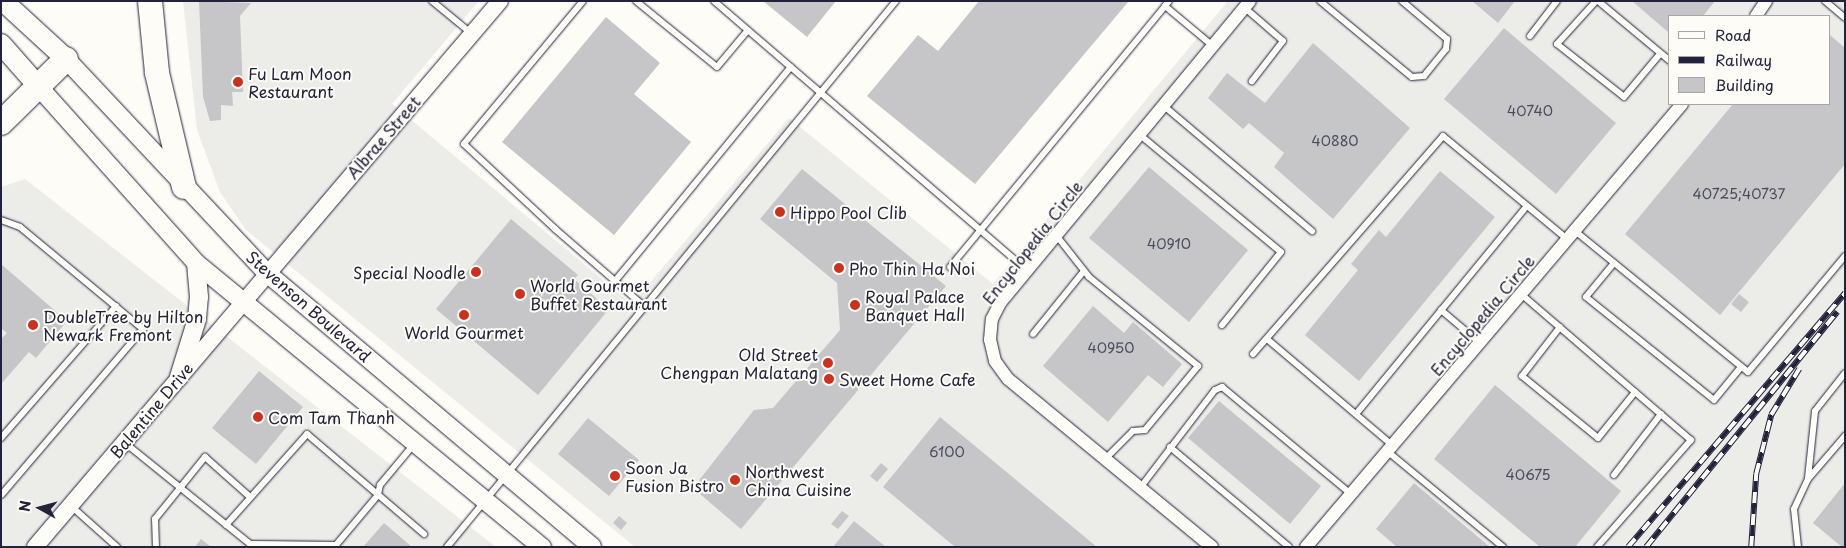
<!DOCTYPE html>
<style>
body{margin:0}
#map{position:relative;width:1846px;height:548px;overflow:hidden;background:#fdfcf7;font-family:"Playpen Sans",sans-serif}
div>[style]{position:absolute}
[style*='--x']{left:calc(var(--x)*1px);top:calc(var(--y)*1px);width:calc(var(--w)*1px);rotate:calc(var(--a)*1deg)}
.built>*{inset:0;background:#ecece9}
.building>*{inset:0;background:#c6c6c8}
.roads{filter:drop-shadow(0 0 1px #22223b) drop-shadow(0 0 1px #22223b)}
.service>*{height:6px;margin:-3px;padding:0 3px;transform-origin:3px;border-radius:3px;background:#fdfcf7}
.minor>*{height:12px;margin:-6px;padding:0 6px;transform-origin:6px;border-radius:6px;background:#fdfcf7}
.tertiary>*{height:16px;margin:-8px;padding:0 8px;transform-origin:8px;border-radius:8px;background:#fdfcf7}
.secondary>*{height:18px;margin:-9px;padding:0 9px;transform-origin:9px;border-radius:9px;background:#fdfcf7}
.primary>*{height:20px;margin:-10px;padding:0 10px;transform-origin:10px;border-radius:10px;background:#fdfcf7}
.motorway>*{height:24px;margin:-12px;padding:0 12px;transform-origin:12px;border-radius:12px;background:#fdfcf7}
.rail>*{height:5.5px;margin-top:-2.75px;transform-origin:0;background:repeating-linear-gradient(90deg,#fdfcf7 0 11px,#22223b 0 22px);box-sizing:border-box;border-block:1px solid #22223b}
.dots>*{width:14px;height:14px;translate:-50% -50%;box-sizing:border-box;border:2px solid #fdfcf7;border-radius:50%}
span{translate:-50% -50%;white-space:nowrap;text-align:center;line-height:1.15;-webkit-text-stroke:4px #fdfcf7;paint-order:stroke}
.number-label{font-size:14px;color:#4b4b5e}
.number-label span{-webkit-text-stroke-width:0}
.poi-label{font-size:16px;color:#22223b}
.left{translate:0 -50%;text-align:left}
.right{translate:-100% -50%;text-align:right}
.street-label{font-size:16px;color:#22223b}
.frame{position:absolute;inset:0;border:2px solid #22223b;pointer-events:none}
.legend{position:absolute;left:1668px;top:15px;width:162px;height:90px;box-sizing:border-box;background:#fdfcf7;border:1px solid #a5a5ac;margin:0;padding:6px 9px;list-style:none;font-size:15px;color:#22223b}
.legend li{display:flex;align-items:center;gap:10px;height:25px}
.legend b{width:25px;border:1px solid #a5a5ac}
.north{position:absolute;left:15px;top:483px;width:50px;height:50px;-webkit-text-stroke:4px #fdfcf7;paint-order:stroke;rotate:277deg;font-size:14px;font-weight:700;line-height:20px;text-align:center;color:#22223b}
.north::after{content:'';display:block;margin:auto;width:18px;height:22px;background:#22223b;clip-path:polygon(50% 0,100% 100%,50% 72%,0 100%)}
</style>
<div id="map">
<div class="built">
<div style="clip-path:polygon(evenodd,183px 1px,479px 1px,392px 104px,632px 304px,789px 118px,993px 284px,1228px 1px,1845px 1px,1845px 547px,635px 547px,246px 230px,220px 192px,197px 130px,183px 1px,1670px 16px,1830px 16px,1830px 104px,1670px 104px,1670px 16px)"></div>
<div style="clip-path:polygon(25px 179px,496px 547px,1px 547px,1px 187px)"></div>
</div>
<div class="building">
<div style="clip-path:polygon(199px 1px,251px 3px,240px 16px,243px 92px,232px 92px,233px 106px,221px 105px,221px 120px,210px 121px,203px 97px)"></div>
<div style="clip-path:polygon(763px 1px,836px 1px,807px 37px)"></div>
<div style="clip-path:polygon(979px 1px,1129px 1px,975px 184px,867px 96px,918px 35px,938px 51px)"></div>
<div style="clip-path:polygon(1472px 1px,1515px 1px,1498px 23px)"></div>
<div style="clip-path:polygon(1632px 1px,1715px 1px,1703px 16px,1670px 16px,1668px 32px)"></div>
<div style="clip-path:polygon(606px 17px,660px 63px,634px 94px,691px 142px,614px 235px,502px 142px)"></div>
<div style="clip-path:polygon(1504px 28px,1616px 123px,1556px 194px,1444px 99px)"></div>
<div style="clip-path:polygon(1830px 35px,1845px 48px,1845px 164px,1720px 315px,1625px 234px,1733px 104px,1830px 104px)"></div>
<div style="clip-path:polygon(1313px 43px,1410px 128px,1333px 219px,1274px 167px,1284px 153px,1249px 123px,1243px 129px,1208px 98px,1227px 73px,1265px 103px)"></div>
<div style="clip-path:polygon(1149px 167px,1248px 250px,1189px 322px,1089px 238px)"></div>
<div style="clip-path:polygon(802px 169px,946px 286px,741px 529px,693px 488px,754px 410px,773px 408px,840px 330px,837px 283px,760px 219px)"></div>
<div style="clip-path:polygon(1440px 171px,1495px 217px,1359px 381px,1305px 335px,1358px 270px,1351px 264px,1379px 230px,1386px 237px)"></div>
<div style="clip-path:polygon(511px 219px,578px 275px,574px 279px,609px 309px,538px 395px,436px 309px)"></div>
<div style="clip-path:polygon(1px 264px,67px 321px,36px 358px,29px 352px,1px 384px,1px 339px,7px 333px,1px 328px)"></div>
<div style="clip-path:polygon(1739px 294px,1749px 302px,1741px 312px,1731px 304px)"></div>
<div style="clip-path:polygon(1093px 306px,1124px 333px,1133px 322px,1182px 364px,1163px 387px,1148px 375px,1108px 422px,1043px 366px)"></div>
<div style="clip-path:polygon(259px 371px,303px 407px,256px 464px,212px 428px)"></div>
<div style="clip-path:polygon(1495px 385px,1621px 491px,1575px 547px,1540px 547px,1434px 459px)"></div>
<div style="clip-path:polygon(1219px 401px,1321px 486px,1290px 524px,1188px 438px)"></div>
<div style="clip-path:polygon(940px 417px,1097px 547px,955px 547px,883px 487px)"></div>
<div style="clip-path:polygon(588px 418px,639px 460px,609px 496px,558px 454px)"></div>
<div style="clip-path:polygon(881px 463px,888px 469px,877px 482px,870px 476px)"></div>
<div style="clip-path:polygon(1414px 483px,1490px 547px,1397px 547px,1376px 529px)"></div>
<div style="clip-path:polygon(1845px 483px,1845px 547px,1842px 547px,1813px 523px)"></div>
<div style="clip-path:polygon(842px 511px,849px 516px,838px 529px,831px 524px)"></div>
<div style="clip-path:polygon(619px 516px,627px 523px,621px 530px,613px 523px)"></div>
<div style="clip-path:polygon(854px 521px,886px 547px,833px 547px)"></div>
<div style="clip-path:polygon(384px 523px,412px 547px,363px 547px)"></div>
<div style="clip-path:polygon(201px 539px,211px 547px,195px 547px)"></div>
</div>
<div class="roads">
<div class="service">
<div style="--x:432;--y:1;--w:50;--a:39.4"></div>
<div style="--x:583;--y:1;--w:186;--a:129.8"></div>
<div style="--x:464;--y:144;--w:125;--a:43"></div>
<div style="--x:555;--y:229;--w:118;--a:40.9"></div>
<div style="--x:636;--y:1;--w:104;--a:39.2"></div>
<div style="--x:717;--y:67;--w:48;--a:-50"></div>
<div style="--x:714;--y:1;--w:413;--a:40.7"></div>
<div style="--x:1169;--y:1;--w:6;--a:129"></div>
<div style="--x:1165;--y:6;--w:62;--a:39.8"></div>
<div style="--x:1320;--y:1;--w:119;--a:39.6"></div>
<div style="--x:1412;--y:77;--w:12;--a:-5"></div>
<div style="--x:1424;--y:76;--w:35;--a:-51"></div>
<div style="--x:1446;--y:49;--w:10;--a:-84"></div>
<div style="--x:1447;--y:39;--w:59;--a:-139.8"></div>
<div style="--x:1596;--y:1;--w:58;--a:132.2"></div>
<div style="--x:1557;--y:44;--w:85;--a:38.3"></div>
<div style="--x:1624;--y:97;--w:56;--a:-50.1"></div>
<div style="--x:1598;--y:1;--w:94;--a:39.8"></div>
<div style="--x:1825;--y:1;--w:26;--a:40"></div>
<div style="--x:1245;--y:8;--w:50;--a:41"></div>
<div style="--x:1283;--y:41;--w:51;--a:127.8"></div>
<div style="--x:1530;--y:36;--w:44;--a:-52.4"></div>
<div style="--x:1164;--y:106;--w:194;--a:40.2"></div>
<div style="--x:1140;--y:135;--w:183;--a:39.7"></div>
<div style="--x:1281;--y:252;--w:94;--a:128.9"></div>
<div style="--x:1;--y:220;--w:20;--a:20"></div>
<div style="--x:20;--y:227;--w:160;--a:39.7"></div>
<div style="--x:143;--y:329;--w:218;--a:130.5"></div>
<div style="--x:1575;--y:231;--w:223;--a:39.2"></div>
<div style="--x:1748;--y:372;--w:151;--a:-50.1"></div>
<div style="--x:1056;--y:235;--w:53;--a:51.8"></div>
<div style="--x:1089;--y:277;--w:141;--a:39.2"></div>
<div style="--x:1198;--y:366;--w:83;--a:129.6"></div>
<div style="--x:1145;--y:430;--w:12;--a:175"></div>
<div style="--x:1133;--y:431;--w:40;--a:135"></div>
<div style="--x:1614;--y:263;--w:44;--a:129.5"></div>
<div style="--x:1586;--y:297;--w:164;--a:38.8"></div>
<div style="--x:1714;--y:400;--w:43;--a:-50.7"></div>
<div style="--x:950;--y:267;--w:338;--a:-50.5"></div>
<div style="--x:615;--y:281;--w:277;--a:-50.6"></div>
<div style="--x:1521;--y:294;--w:224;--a:40.7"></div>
<div style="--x:1691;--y:440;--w:142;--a:131.3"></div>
<div style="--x:1441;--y:310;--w:51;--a:40.2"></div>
<div style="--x:1560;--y:327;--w:62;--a:127.8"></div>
<div style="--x:1522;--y:376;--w:98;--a:39.2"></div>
<div style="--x:1598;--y:438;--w:59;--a:-51.2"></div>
<div style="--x:1033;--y:334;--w:81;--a:-51"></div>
<div style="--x:1267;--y:339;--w:164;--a:40.3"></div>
<div style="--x:1253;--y:354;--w:289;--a:-48.9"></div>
<div style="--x:1443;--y:136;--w:161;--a:39.7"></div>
<div style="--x:1356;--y:414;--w:269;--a:-50.6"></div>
<div style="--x:1;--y:438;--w:175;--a:-48.9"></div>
<div style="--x:125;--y:443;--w:161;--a:38.9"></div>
<div style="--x:250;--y:544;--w:86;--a:0.7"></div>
<div style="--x:336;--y:545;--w:65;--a:-50"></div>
<div style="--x:378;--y:495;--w:10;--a:-79"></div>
<div style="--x:380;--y:485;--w:55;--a:-50.2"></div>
<div style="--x:1170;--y:447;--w:155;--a:40"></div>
<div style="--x:1387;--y:451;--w:151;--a:39.6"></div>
<div style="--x:1614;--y:475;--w:77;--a:-52.4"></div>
<div style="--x:1808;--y:478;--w:67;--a:-84"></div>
<div style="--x:1815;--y:411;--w:48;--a:-51.7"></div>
<div style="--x:1140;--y:488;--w:123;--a:-52.6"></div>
<div style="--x:1215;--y:390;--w:8;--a:-23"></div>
<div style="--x:1222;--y:387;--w:168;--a:39.7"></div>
<div style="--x:71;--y:506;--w:62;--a:41.7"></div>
<div style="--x:226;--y:525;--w:122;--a:-48.3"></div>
<div style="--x:307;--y:434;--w:154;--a:40.5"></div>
<div style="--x:156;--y:547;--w:28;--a:-92"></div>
<div style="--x:155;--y:519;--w:80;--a:-51.1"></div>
<div style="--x:205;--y:457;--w:60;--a:41.6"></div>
<div style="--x:447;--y:547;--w:707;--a:-50.57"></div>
<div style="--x:1798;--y:547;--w:38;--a:-96"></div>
<div style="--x:1794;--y:509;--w:33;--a:-65"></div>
<div style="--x:1808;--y:479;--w:57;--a:-49.3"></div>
</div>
<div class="minor">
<div style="--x:1756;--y:16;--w:18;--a:-56"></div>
<div style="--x:1212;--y:547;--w:264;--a:-140.5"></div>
<div style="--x:1008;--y:379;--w:22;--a:-126"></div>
<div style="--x:995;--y:361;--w:22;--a:-103"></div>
<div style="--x:990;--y:340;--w:21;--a:-85"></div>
<div style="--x:992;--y:319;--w:18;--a:-63"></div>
<div style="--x:1000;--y:303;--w:392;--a:-50.4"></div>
<div style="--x:1306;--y:547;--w:581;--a:-49.68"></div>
</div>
<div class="tertiary">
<div style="--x:35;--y:547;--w:717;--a:-49.58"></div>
</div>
<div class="secondary">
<div style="--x:66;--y:59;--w:294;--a:46.8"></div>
<div style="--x:267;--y:273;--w:425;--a:40.1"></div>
<div style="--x:38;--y:86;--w:237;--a:48.2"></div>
<div style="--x:196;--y:263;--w:448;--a:39.4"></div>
<div style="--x:179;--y:377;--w:61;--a:-72.8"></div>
<div style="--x:197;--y:319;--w:22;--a:-85"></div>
<div style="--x:199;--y:297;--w:34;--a:-95"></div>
</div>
<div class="primary">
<div style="--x:3;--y:1;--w:86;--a:42.6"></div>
<div style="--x:1;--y:44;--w:56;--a:48.6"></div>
</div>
<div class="motorway">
<div style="--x:150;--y:1;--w:72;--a:84.4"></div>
<div style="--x:157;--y:73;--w:117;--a:76.7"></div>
<div style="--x:1;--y:123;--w:91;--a:-44.6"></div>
</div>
</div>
<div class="rail">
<div style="--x:1628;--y:547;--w:334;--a:-49.5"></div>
<div style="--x:1646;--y:547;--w:303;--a:-50.9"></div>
<div style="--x:1751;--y:547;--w:73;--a:-86.1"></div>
<div style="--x:1756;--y:474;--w:61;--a:-75.7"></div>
<div style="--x:1771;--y:415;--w:54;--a:-58.7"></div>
</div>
<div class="dots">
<div style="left:238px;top:82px;background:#c8321e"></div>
<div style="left:780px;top:212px;background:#c8321e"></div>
<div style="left:839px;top:268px;background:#c8321e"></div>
<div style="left:476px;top:272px;background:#c8321e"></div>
<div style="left:520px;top:294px;background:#c8321e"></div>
<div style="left:855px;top:305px;background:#c8321e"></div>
<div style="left:464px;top:315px;background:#c8321e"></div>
<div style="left:33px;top:325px;background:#c8321e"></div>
<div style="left:828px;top:363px;background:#c8321e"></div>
<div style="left:829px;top:379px;background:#c8321e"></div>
<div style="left:258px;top:417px;background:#c8321e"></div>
<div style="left:615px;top:476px;background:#c8321e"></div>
<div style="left:735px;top:480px;background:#c8321e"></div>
</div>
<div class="number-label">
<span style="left:1530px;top:111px">40740</span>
<span style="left:1335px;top:141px">40880</span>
<span style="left:1739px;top:194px">40725;40737</span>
<span style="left:1169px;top:244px">40910</span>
<span style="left:1111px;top:348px">40950</span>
<span style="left:947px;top:452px">6100</span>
<span style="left:1528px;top:475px">40675</span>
</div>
<div class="poi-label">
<span class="left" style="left:248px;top:82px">Fu Lam Moon<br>Restaurant</span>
<span class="left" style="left:790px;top:212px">Hippo Pool Clib</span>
<span class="left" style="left:849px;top:268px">Pho Thin Ha Noi</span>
<span class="right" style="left:466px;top:272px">Special Noodle</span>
<span class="left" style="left:530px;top:294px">World Gourmet<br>Buffet Restaurant</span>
<span class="left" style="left:865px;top:305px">Royal Palace<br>Banquet Hall</span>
<span class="left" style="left:43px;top:325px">DoubleTree by Hilton<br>Newark Fremont</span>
<span style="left:464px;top:332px">World Gourmet</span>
<span class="right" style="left:818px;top:363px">Old Street<br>Chengpan Malatang</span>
<span class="left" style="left:839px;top:379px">Sweet Home Cafe</span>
<span class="left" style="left:268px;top:417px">Com Tam Thanh</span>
<span class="left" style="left:625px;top:476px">Soon Ja<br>Fusion Bistro</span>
<span class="left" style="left:745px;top:480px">Northwest<br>China Cuisine</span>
</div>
<div class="street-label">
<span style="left:383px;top:137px;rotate:-49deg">Albrae Street</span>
<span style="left:1032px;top:242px;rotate:-52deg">Encyclopedia Circle</span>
<span style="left:309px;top:306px;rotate:41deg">Stevenson Boulevard</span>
<span style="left:1482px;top:315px;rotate:-50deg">Encyclopedia Circle</span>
<span style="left:151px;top:410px;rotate:-50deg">Balentine Drive</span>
</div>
<div class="frame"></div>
<ul class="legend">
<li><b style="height:6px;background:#fdfcf7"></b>Road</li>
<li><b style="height:6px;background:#22223b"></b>Railway</li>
<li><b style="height:14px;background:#c6c6c8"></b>Building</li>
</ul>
<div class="north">N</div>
</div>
